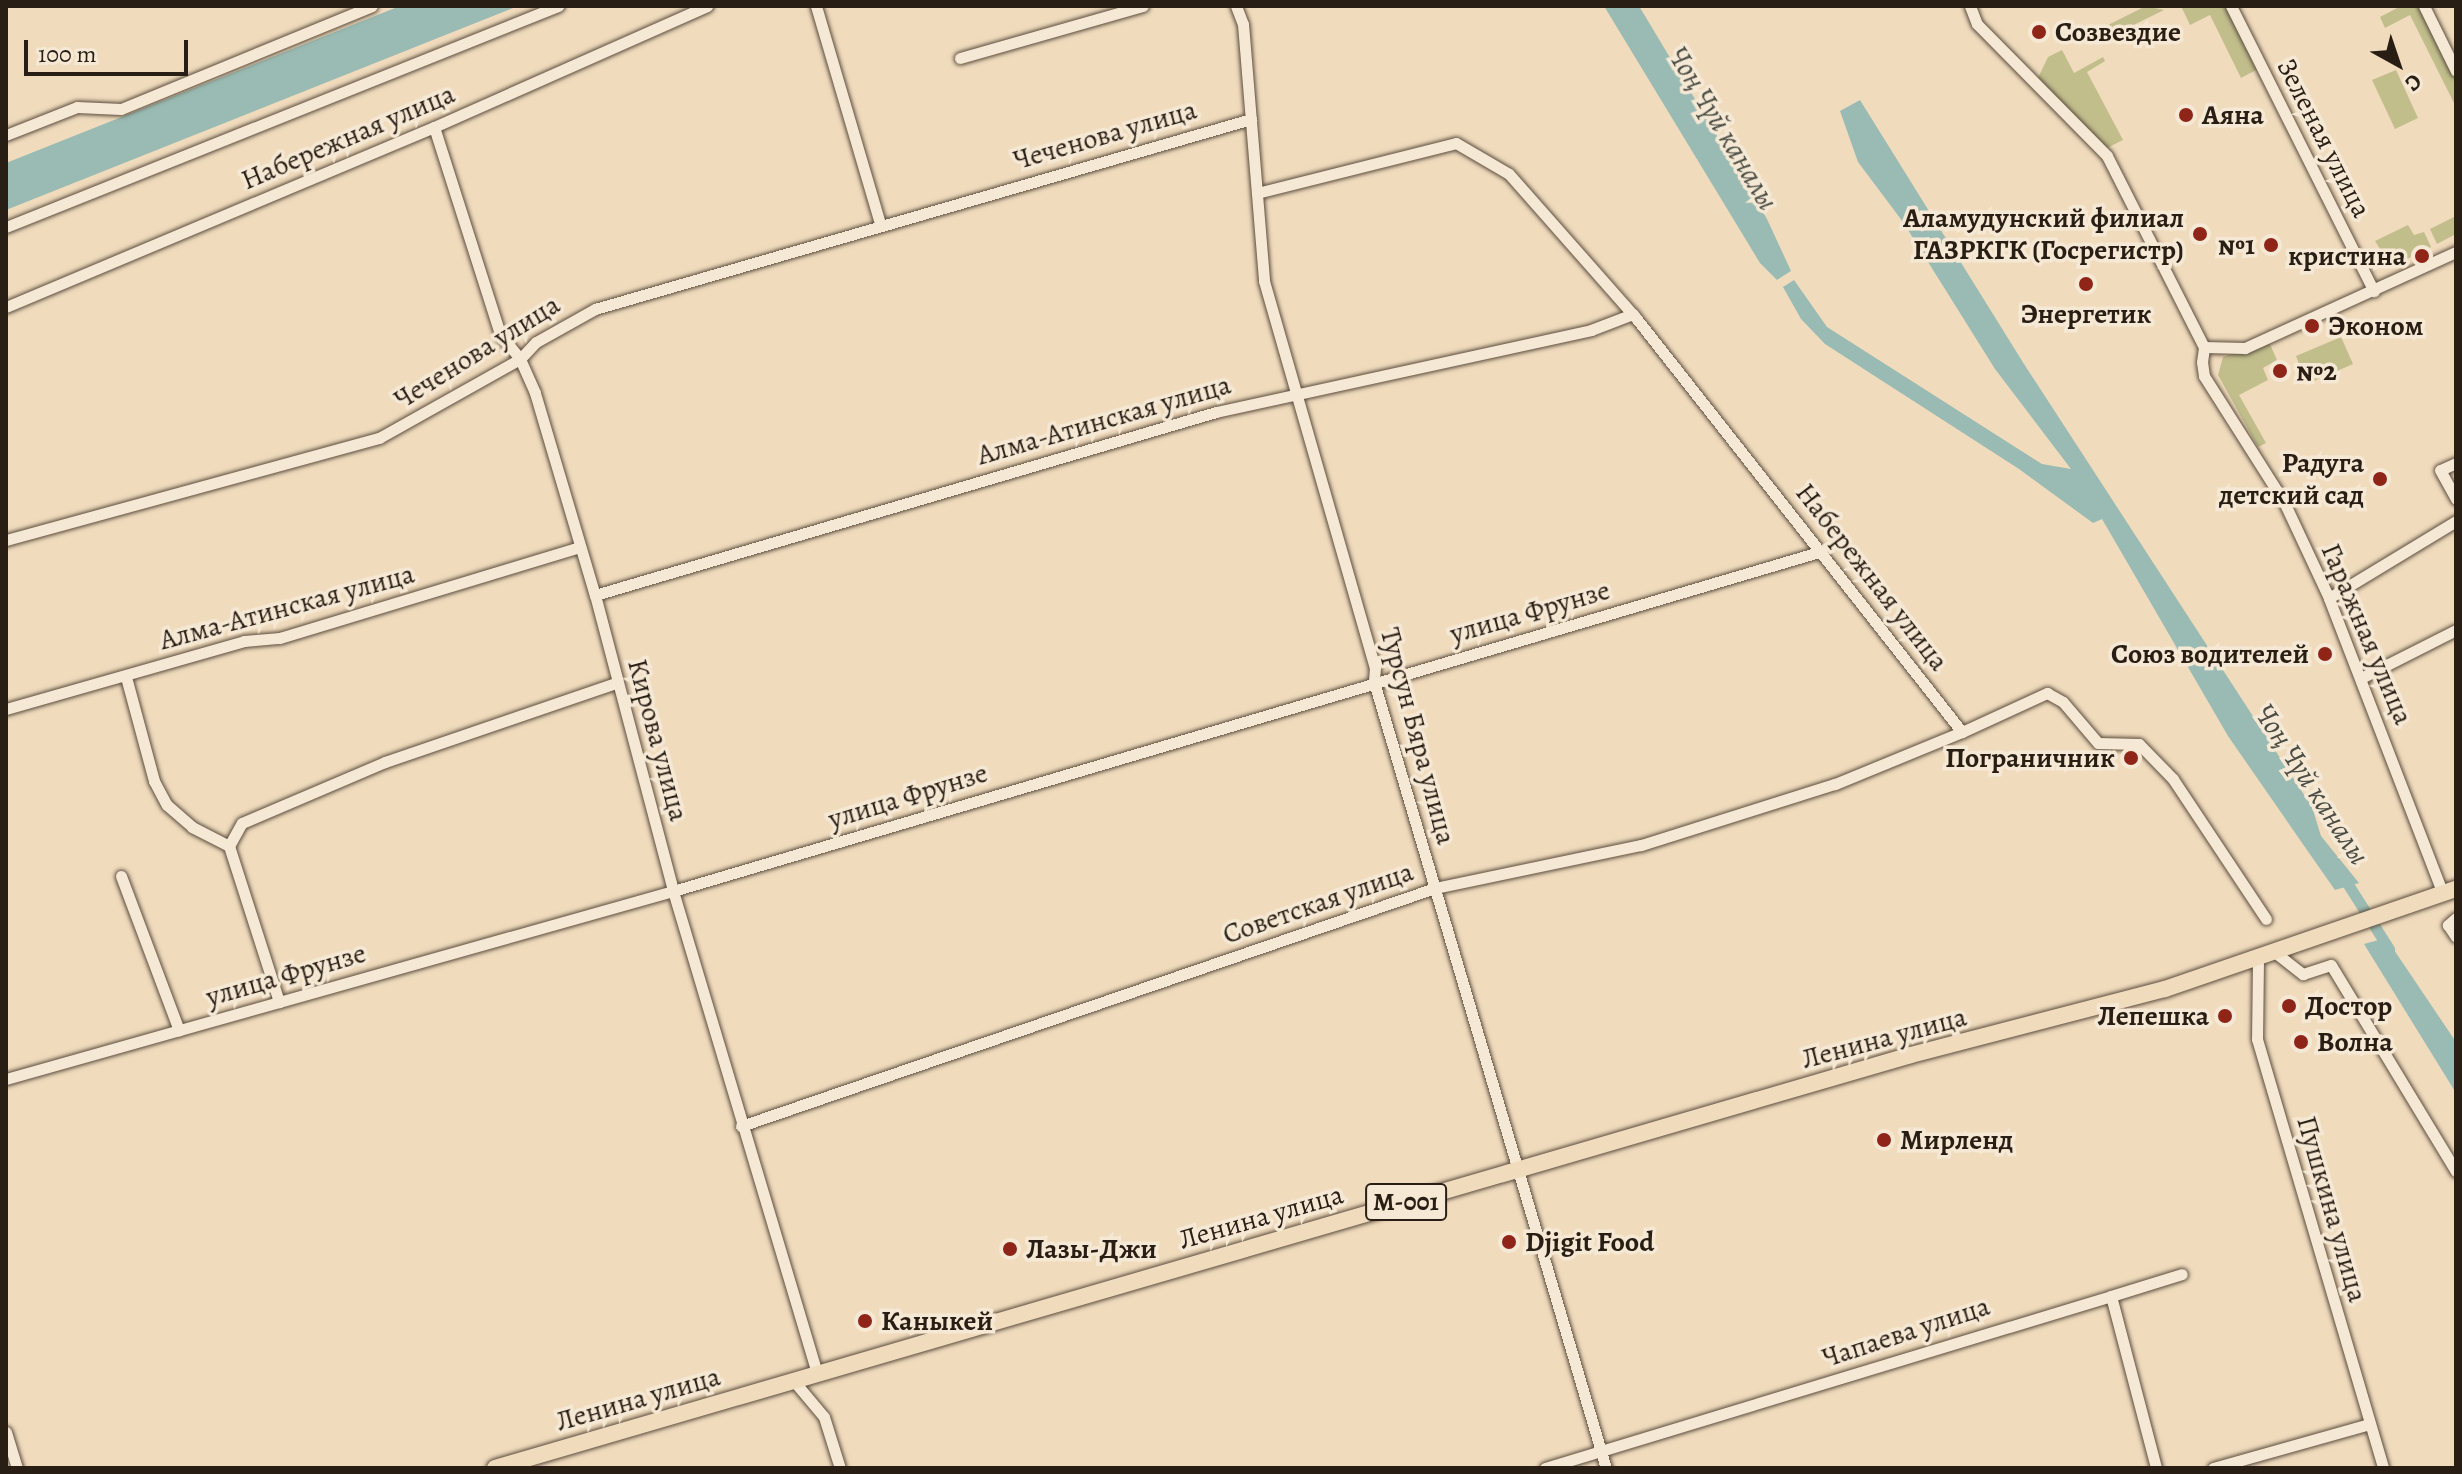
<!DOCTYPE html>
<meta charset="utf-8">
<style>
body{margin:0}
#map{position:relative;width:2462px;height:1474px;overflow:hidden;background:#f0dbbd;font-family:Alegreya,serif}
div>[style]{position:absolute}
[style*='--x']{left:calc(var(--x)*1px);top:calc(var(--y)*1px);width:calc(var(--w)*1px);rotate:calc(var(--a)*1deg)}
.green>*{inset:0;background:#c1be8c}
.water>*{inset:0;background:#9abbb3}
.canal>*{height:11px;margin:-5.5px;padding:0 5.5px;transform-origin:5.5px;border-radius:5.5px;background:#9abbb3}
.roads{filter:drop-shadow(0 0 2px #5b4d3e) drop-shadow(0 0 2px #5b4d3e)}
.street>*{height:11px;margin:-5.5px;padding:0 5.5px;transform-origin:5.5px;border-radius:5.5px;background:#f5e8d4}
.primary>*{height:16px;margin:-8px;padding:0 8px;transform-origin:8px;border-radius:8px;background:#f0dbbd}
.dots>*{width:22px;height:22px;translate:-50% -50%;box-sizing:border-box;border:4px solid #f5e8d4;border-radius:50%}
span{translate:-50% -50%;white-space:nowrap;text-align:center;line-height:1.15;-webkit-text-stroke:7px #f5e8d4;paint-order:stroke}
.shield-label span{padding:2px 6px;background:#f5e8d4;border:2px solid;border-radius:6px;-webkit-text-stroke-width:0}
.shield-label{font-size:26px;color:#291e14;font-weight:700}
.poi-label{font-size:28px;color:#291e14;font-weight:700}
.left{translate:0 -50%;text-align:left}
.right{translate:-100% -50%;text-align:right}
.street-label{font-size:28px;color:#291e14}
.water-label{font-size:30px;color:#4b4d44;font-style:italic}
.frame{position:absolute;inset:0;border:8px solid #291e14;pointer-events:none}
.north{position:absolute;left:2358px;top:24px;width:80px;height:80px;-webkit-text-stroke:6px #f5e8d4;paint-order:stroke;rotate:140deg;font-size:22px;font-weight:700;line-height:32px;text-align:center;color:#291e14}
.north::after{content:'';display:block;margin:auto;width:28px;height:36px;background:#291e14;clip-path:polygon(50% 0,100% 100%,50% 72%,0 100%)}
.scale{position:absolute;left:24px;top:40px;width:164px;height:36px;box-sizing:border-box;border:4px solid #291e14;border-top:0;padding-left:10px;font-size:24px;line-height:28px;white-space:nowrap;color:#291e14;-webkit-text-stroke:6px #f5e8d4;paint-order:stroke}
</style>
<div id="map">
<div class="green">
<div style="clip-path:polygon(2146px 6px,2164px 10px,2099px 42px,2094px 32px)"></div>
<div style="clip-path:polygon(2181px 6px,2226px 6px,2258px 69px,2241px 78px,2210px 15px,2190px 25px)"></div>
<div style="clip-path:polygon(2401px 6px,2420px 6px,2456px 79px,2456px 107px,2410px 15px,2385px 28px,2380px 17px)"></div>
<div style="clip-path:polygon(2062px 50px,2074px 73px,2103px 57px,2105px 61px,2087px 72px,2123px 140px,2107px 148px,2038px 78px,2048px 57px)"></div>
<div style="clip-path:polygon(2396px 70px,2418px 118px,2395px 129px,2372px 80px)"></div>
<div style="clip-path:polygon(2456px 216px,2456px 234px,2437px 244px,2430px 229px)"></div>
<div style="clip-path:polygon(2408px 225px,2414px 235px,2424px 232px,2431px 247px,2403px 261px,2380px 249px,2375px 241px)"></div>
<div style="clip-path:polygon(2341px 337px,2353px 364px,2307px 384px,2296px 356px)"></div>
<div style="clip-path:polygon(2269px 342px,2277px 360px,2263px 368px,2268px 380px,2239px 395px,2266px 443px,2258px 447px,2218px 375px,2223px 357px)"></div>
</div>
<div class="water">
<div style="clip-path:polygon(400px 6px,518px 6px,6px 210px,6px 163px)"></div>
<div style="clip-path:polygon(1604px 6px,1639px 6px,1767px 219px,1791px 271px,1777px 280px,1760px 263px)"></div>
<div style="clip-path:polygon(1860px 100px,2024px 364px,2312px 807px,2321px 836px,2359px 883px,2335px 890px,2307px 850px,2228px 736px,2102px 519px,2093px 523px,2019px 469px,1825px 344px,1801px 319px,1783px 287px,1794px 280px,1827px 327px,2042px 464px,2071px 469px,1995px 369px,1903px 222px,1858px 162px,1840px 111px)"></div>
<div style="clip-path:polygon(2386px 938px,2456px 1042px,2456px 1093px,2364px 944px)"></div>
</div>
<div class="canal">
<div style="--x:2342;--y:875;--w:88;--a:57.6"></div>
</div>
<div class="roads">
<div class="street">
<div style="--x:816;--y:6;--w:227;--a:73.6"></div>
<div style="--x:1236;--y:6;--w:19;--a:69"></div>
<div style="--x:1243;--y:24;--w:258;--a:85.3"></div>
<div style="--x:1264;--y:281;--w:402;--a:74"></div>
<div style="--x:1375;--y:667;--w:15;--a:94"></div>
<div style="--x:1374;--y:682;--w:820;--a:73.56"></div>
<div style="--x:1970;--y:6;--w:19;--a:69"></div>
<div style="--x:1977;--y:24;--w:185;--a:45.4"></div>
<div style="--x:2107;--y:156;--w:214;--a:63.1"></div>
<div style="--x:2231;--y:6;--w:319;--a:63.4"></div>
<div style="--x:2424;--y:6;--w:72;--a:63.8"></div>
<div style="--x:960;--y:58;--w:190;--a:-15.9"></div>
<div style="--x:434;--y:127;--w:217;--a:72.3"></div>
<div style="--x:500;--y:334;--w:32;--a:51"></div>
<div style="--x:520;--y:359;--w:37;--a:66"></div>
<div style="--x:535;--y:393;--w:211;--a:73.5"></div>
<div style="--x:595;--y:595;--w:306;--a:75.2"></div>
<div style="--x:673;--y:891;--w:503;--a:73.37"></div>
<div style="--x:6;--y:135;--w:76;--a:-21.5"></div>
<div style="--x:77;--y:107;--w:44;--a:2.6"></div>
<div style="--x:121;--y:109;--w:271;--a:-22.3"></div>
<div style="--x:1257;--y:193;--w:205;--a:-14.1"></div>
<div style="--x:1456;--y:143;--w:61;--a:30.3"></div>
<div style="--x:1509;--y:174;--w:192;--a:48.6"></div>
<div style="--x:1636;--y:318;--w:527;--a:51.78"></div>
<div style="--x:1962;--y:732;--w:94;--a:-24.6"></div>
<div style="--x:2047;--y:693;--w:18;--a:29"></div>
<div style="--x:2063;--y:702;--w:54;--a:49.5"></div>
<div style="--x:2098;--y:743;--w:41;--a:1.4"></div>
<div style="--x:2139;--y:744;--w:49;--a:45.8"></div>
<div style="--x:2173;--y:779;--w:168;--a:56.4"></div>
<div style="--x:6;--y:227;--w:595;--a:-21.82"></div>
<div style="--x:6;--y:307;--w:464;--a:-22.8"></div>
<div style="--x:434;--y:127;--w:299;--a:-23.9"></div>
<div style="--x:2456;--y:463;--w:17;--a:156"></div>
<div style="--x:2440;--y:470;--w:33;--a:61"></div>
<div style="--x:6;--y:540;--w:387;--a:-15.3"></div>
<div style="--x:379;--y:438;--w:162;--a:-29.3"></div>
<div style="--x:520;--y:359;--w:23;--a:-47"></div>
<div style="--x:536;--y:342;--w:68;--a:-29.2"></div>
<div style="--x:595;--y:309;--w:683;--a:-16.15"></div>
<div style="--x:595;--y:595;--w:647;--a:-16.42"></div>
<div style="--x:1216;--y:412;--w:384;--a:-12.3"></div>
<div style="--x:1591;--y:330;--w:45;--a:-20.9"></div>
<div style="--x:2329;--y:598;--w:149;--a:-31.2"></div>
<div style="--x:126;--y:677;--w:108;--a:74.9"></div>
<div style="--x:154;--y:781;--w:27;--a:62"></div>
<div style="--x:167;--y:805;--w:33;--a:41"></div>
<div style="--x:192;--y:827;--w:42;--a:27.2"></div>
<div style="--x:229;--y:846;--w:164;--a:72.2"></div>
<div style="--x:2361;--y:678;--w:106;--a:-26.8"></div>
<div style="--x:6;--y:709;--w:248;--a:-15.9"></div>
<div style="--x:244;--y:641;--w:36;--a:-5"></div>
<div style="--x:280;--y:638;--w:313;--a:-16.9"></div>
<div style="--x:229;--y:846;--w:26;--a:-61"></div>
<div style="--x:242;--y:823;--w:155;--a:-23.1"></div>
<div style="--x:385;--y:762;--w:246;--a:-18.9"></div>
<div style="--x:121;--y:876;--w:165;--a:69.4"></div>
<div style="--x:2443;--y:894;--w:317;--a:-111.1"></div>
<div style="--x:2329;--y:598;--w:106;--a:-115.1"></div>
<div style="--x:2284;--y:502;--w:149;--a:-122.4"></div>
<div style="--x:2204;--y:376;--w:14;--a:-98"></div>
<div style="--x:2202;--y:362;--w:15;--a:-82"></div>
<div style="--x:2204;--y:347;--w:41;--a:1.4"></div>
<div style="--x:2245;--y:348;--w:232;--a:-24.5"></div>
<div style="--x:2456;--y:918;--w:11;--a:139"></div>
<div style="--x:2448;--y:925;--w:14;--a:56"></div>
<div style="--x:2277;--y:954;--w:33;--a:38"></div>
<div style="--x:2303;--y:974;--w:29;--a:-18"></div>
<div style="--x:2331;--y:965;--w:241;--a:58.8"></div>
<div style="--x:2258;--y:960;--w:79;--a:90.7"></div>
<div style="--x:2257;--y:1039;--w:447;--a:73.6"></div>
<div style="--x:6;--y:1079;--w:693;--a:-15.74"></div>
<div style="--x:673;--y:891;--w:1198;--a:-16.48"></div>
<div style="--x:741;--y:1126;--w:734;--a:-18.93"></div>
<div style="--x:1435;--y:888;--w:210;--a:-11.8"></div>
<div style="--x:1641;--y:845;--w:203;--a:-17.5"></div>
<div style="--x:1835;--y:784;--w:137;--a:-22.3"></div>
<div style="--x:2111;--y:1296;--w:74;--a:-17.2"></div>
<div style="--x:793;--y:1380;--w:48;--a:50"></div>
<div style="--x:824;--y:1417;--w:53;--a:72.6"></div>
<div style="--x:6;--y:1432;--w:38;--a:73"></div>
<div style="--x:1545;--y:1468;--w:592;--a:-16.9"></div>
<div style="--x:2111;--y:1296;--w:178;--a:75.3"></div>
<div style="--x:2213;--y:1468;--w:163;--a:-15.7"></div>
</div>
<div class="primary">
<div style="--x:495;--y:1468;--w:1475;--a:-16.26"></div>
<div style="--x:1911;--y:1055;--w:262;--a:-14.6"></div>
<div style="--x:2165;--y:989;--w:308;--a:-19"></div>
</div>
</div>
<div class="dots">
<div style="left:2039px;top:32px;background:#8f2418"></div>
<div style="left:2186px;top:115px;background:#8f2418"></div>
<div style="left:2200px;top:234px;background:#8f2418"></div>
<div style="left:2271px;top:245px;background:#8f2418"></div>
<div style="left:2422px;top:256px;background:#8f2418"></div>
<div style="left:2086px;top:284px;background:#8f2418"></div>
<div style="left:2312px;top:326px;background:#8f2418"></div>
<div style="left:2280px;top:371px;background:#8f2418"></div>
<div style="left:2380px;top:479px;background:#8f2418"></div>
<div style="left:2325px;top:654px;background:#8f2418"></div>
<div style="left:2131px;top:758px;background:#8f2418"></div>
<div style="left:2289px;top:1006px;background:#8f2418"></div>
<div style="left:2225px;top:1016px;background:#8f2418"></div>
<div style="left:2301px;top:1042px;background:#8f2418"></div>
<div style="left:1884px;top:1140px;background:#8f2418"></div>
<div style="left:1509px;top:1242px;background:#8f2418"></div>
<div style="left:1010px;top:1249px;background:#8f2418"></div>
<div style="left:865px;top:1321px;background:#8f2418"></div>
</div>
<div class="shield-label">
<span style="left:1406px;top:1202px">М-001</span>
</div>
<div class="poi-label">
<span class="left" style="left:2055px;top:32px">Созвездие</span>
<span class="left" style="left:2202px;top:115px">Аяна</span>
<span class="right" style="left:2184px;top:234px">Аламудунский филиал<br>ГАЗРКГК (Госрегистр)</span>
<span class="right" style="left:2255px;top:245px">№1</span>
<span class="right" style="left:2406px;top:256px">кристина</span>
<span style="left:2086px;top:314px">Энергетик</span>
<span class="left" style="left:2328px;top:326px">Эконом</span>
<span class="left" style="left:2296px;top:371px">№2</span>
<span class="right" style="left:2364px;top:479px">Радуга<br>детский сад</span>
<span class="right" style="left:2309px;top:654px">Союз водителей</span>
<span class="right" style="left:2115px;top:758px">Пограничник</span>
<span class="left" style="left:2305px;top:1006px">Достор</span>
<span class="right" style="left:2209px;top:1016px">Лепешка</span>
<span class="left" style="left:2317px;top:1042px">Волна</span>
<span class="left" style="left:1900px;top:1140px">Мирленд</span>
<span class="left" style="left:1525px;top:1242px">Djigit Food</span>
<span class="left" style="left:1026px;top:1249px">Лазы-Джи</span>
<span class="left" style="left:881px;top:1321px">Каныкей</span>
</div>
<div class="street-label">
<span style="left:1105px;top:135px;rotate:-16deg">Чеченова улица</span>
<span style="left:348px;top:137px;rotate:-23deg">Набережная улица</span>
<span style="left:2324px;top:138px;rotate:63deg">Зеленая улица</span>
<span style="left:477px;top:352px;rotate:-32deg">Чеченова улица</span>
<span style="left:1104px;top:420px;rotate:-16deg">Алма-Атинская улица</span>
<span style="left:1872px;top:577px;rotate:52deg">Набережная улица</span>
<span style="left:287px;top:607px;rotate:-15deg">Алма-Атинская улица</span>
<span style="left:1530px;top:612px;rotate:-16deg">улица Фрунзе</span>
<span style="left:2367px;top:634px;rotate:67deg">Гаражная улица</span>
<span style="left:1418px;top:736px;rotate:75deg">Турсун Бяра улица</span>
<span style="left:658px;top:740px;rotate:75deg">Кирова улица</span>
<span style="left:908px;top:796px;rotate:-17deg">улица Фрунзе</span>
<span style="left:1318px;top:903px;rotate:-19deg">Советская улица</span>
<span style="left:286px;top:975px;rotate:-16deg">улица Фрунзе</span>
<span style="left:1884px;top:1038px;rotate:-15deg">Ленина улица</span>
<span style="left:2332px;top:1209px;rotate:74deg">Пушкина улица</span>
<span style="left:1261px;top:1217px;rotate:-16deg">Ленина улица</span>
<span style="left:1906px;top:1332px;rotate:-18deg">Чапаева улица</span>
<span style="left:638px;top:1399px;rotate:-16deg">Ленина улица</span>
</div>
<div class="water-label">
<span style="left:1723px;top:128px;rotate:59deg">Чоң Чүй каналы</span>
<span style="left:2312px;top:784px;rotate:57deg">Чоң Чүй каналы</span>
</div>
<div class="frame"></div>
<div class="north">С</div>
<div class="scale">100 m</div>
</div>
